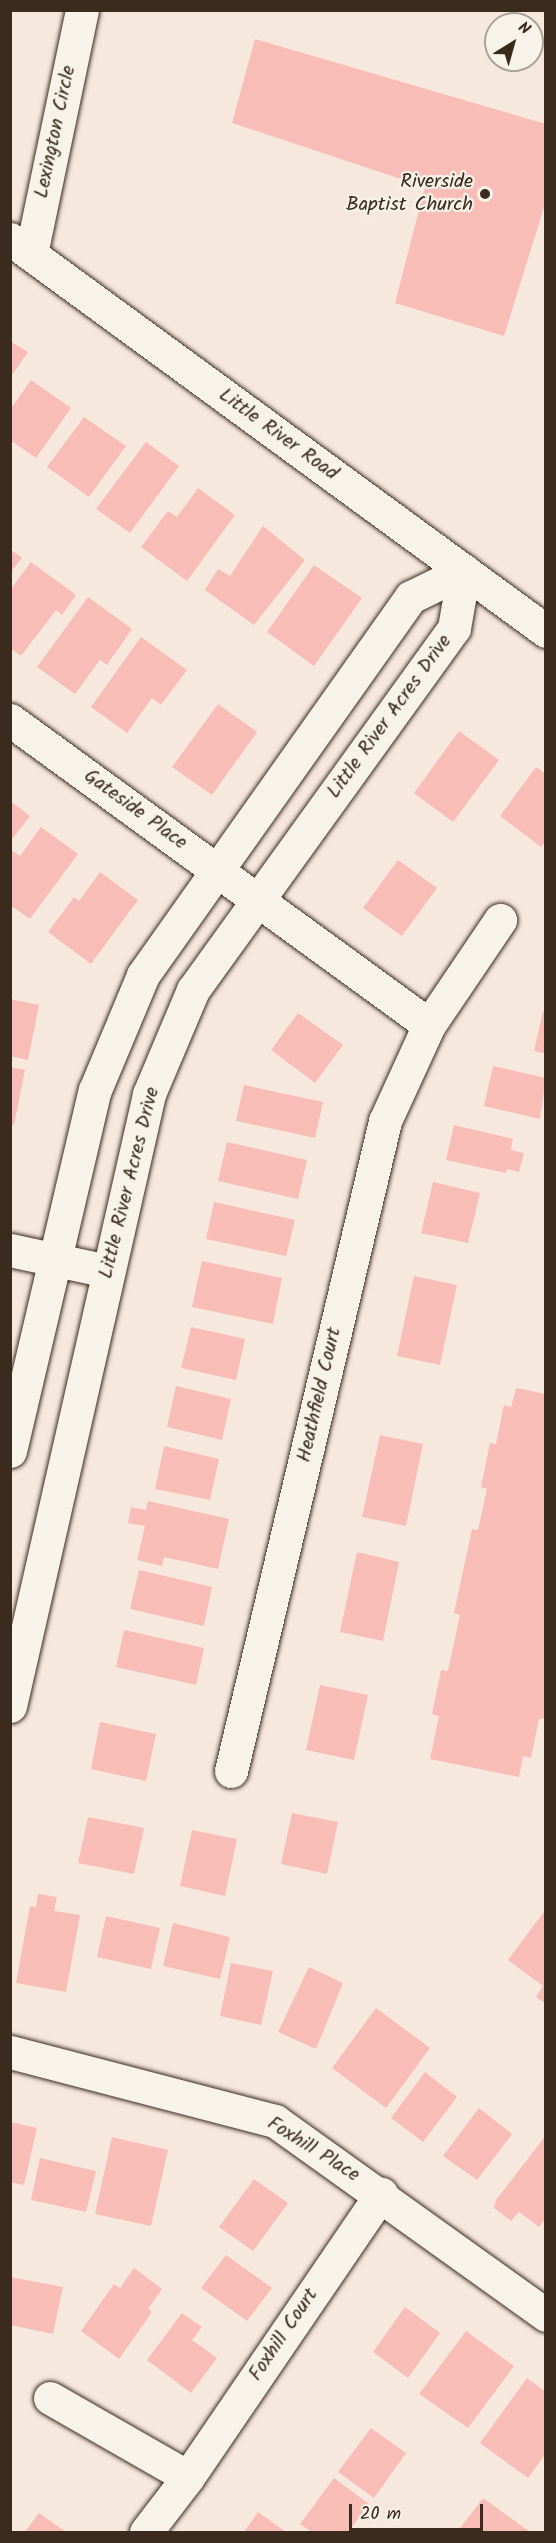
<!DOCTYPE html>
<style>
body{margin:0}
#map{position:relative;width:556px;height:2543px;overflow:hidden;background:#f7e8de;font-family:Kalam,sans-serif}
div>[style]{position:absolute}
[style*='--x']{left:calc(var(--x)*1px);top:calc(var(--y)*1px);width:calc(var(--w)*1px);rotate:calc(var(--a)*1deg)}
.building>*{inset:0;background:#f9bdb7}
.roads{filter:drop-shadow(0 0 2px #3b2a1e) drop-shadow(0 0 2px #3b2a1e)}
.street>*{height:33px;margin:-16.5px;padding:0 16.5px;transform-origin:16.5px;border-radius:16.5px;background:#f7f3e8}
.secondary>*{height:33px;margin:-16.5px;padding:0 16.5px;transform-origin:16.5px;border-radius:16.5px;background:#f7f3e8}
.dots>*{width:16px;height:16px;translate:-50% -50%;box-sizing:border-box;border:3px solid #f7f3e8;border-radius:50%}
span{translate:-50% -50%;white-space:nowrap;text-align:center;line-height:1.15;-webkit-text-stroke:4.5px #f7f3e8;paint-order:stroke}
.street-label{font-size:20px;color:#3b2a1e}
.poi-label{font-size:20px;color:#3b2a1e}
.right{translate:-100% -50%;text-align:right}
.frame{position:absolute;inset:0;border:12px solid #3b2a1e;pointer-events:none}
.north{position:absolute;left:484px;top:12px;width:60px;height:60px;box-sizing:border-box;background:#f7f3e8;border:2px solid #aca397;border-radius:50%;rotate:37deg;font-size:16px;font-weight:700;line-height:24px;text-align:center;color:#3b2a1e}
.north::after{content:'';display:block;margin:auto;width:21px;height:27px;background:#3b2a1e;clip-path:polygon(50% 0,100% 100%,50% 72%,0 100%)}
.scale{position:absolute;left:349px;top:2504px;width:134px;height:27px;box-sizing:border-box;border:3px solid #3b2a1e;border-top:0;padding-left:8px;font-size:18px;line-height:21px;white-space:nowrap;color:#3b2a1e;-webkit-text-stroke:4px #f7f3e8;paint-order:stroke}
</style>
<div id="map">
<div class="building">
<div style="clip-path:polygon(255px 39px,546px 124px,546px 201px,504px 336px,395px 303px,425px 187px,232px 123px)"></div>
<div style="clip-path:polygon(10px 341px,28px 352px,10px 378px)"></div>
<div style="clip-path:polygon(31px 380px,71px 408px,36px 458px,10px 440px,10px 410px)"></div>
<div style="clip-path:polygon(84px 417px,126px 446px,89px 497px,47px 467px)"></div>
<div style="clip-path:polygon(146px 442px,179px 466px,130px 533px,96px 509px)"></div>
<div style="clip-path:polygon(198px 488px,235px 515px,187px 581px,141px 547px,168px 511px,177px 517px)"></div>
<div style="clip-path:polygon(263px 526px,305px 560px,254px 625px,205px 590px,218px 569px,230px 576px)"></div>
<div style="clip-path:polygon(10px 549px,22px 558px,10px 573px)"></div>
<div style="clip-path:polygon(31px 562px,76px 595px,62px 615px,56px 610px,21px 656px,10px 648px,10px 590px)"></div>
<div style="clip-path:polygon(314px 565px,362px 598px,314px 666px,267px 632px)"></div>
<div style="clip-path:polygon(88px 597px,132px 629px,107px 665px,100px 660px,75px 694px,37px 667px)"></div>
<div style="clip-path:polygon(141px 637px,187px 670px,161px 705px,152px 698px,127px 733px,91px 707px)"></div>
<div style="clip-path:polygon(218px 704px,257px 732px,212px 795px,172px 767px)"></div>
<div style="clip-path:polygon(459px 731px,499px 760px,453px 822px,414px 793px)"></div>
<div style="clip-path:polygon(536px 767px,546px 774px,546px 841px,541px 847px,500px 816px)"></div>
<div style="clip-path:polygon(10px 801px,30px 816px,10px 842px)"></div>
<div style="clip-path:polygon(41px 827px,78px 854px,30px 919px,10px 905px,10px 855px,13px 851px,20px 856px)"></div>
<div style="clip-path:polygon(398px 860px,437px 888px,402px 936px,363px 908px)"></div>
<div style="clip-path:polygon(100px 872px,138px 900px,91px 964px,48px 932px,74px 897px,79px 901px)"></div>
<div style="clip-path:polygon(10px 999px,39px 1005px,28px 1060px,10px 1056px)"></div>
<div style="clip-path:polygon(543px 1011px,546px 1011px,546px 1054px,534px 1051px)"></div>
<div style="clip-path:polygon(298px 1013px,343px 1045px,315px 1083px,271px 1050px)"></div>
<div style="clip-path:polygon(493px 1066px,546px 1078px,540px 1119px,484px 1106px)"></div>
<div style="clip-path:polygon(10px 1067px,25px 1070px,14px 1125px,10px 1125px)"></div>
<div style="clip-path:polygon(244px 1085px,323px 1102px,315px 1138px,236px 1121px)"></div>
<div style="clip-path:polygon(454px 1125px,513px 1139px,511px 1150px,524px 1153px,519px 1172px,507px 1169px,506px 1173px,446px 1160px)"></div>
<div style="clip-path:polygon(227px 1142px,307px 1160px,298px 1199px,218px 1181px)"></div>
<div style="clip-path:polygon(433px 1182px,480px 1193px,468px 1243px,421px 1233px)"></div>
<div style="clip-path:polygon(214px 1202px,295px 1220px,286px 1256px,206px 1239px)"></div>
<div style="clip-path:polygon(202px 1261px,282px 1278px,273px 1324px,192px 1307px)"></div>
<div style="clip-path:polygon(414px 1276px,457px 1285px,440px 1365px,397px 1356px)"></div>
<div style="clip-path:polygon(191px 1327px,245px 1339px,236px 1380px,181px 1368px)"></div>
<div style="clip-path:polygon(176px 1386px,231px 1399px,222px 1440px,167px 1427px)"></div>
<div style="clip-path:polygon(516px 1388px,546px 1394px,546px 1718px,539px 1719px,531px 1758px,523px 1756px,519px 1777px,430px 1759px,439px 1716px,432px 1714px,441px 1670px,448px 1671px,460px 1615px,454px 1613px,472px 1529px,478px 1530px,487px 1489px,481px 1487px,490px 1443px,496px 1444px,504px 1405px,511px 1407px)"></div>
<div style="clip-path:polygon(380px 1435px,423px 1444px,406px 1526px,362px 1517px)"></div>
<div style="clip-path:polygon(164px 1446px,219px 1459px,210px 1500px,155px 1489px)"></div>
<div style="clip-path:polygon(148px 1501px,229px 1519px,218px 1569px,164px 1557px,162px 1566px,137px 1560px,145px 1526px,128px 1523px,131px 1507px,146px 1510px)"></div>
<div style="clip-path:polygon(357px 1552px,399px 1562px,383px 1641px,340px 1632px)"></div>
<div style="clip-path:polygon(139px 1570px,212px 1587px,204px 1626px,130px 1609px)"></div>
<div style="clip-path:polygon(124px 1630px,204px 1648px,196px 1685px,116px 1667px)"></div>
<div style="clip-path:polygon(320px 1685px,368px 1695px,354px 1760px,306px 1750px)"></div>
<div style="clip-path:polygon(100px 1722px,156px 1734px,146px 1781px,91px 1769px)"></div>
<div style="clip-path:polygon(292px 1813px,338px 1822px,327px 1874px,281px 1864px)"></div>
<div style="clip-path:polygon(88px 1817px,144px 1828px,134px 1874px,78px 1863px)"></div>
<div style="clip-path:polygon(192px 1830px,237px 1839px,225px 1896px,180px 1886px)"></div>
<div style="clip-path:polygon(38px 1894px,57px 1897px,54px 1911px,80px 1915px,66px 1992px,16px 1983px,30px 1906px,36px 1907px)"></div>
<div style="clip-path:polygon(546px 1909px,546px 2004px,536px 1997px,543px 1986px,508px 1960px)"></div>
<div style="clip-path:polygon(106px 1916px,160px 1928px,151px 1969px,97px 1957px)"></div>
<div style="clip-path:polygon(173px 1923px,230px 1937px,220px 1979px,163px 1966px)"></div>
<div style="clip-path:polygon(231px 1963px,273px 1971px,261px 2025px,220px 2016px)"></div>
<div style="clip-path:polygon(309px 1967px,343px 1983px,316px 2049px,278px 2032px)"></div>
<div style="clip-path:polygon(376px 2008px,430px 2048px,386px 2108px,332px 2068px)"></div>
<div style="clip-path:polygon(425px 2072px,457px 2097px,423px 2142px,391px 2118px)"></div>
<div style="clip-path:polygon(479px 2108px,512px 2134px,477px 2180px,443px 2156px)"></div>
<div style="clip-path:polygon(10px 2122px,37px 2128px,24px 2185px,10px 2182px)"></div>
<div style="clip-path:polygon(546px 2135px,546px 2218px,539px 2227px,519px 2212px,511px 2221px,494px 2208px,496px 2200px)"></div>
<div style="clip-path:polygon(112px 2137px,168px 2150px,151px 2226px,95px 2214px)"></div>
<div style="clip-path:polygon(40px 2158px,96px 2171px,86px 2212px,31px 2200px)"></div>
<div style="clip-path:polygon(254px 2179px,288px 2203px,253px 2251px,219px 2227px)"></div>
<div style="clip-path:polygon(226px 2255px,272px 2288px,247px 2321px,201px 2288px)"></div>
<div style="clip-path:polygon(134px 2268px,162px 2289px,148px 2309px,152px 2312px,119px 2359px,81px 2331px,114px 2284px,120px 2288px)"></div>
<div style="clip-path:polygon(10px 2277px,63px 2287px,53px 2334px,10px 2325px)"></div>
<div style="clip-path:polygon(405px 2307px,440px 2333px,408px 2378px,373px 2352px)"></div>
<div style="clip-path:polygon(182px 2313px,202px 2327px,192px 2340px,217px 2358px,191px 2393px,147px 2360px)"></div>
<div style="clip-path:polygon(466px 2331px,514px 2366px,468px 2428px,419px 2394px)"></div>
<div style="clip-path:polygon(527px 2378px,546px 2392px,546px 2453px,528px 2478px,480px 2443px)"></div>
<div style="clip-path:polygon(371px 2428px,406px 2453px,374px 2498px,338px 2472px)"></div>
<div style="clip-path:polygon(334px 2478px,369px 2504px,348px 2532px,312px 2532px,300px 2524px)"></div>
<div style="clip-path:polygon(483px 2498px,530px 2532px,457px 2532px)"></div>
<div style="clip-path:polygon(258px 2512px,286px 2532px,244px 2532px)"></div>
<div style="clip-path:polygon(39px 2513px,66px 2532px,25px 2532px)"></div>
</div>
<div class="roads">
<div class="street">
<div style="--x:31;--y:254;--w:249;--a:-78.2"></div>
<div style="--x:10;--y:720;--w:518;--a:36.05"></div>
<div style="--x:10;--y:1250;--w:99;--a:12.2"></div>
<div style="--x:231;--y:1771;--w:668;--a:-76.67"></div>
<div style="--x:385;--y:1121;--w:106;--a:-65.4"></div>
<div style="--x:429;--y:1025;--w:127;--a:-55.9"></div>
<div style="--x:10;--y:2052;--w:274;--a:14.6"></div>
<div style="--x:275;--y:2121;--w:333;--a:35.6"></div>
<div style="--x:50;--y:2398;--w:159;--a:29.8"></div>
<div style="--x:146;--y:2532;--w:69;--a:-52.6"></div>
<div style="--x:188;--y:2477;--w:343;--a:-55.7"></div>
</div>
<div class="secondary">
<div style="--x:10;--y:239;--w:664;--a:36.18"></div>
<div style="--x:10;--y:1451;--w:371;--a:-76.8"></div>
<div style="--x:95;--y:1090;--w:125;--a:-67.3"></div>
<div style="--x:143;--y:975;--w:463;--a:-54.7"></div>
<div style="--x:411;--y:597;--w:59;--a:-26.1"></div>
<div style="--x:10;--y:1706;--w:628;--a:-77.2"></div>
<div style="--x:149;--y:1094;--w:113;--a:-67.1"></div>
<div style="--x:193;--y:990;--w:446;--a:-54.2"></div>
<div style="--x:454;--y:628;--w:58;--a:-80"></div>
</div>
</div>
<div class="dots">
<div style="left:485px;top:194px;background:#3b2a1e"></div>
</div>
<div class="street-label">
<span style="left:56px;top:132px;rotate:-78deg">Lexington Circle</span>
<span style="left:278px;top:435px;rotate:36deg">Little River Road</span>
<span style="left:390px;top:717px;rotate:-54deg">Little River Acres Drive</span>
<span style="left:135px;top:810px;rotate:36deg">Gateside Place</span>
<span style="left:130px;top:1183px;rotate:-76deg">Little River Acres Drive</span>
<span style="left:320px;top:1395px;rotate:-77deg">Heathfield Court</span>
<span style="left:313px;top:2150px;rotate:32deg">Foxhill Place</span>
<span style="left:284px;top:2335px;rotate:-56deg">Foxhill Court</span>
</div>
<div class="poi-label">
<span class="right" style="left:473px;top:194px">Riverside<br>Baptist Church</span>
</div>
<div class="frame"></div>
<div class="north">N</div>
<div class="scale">20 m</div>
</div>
